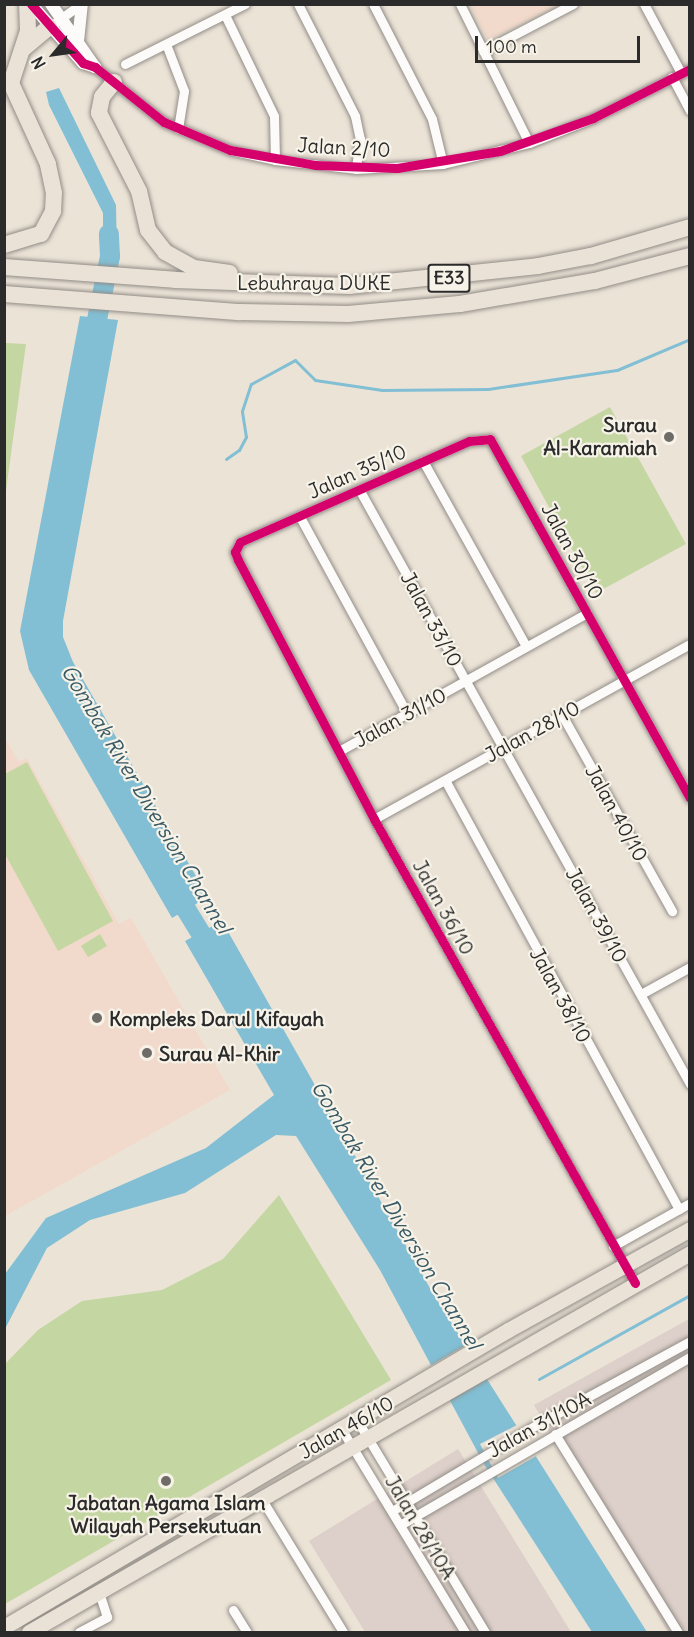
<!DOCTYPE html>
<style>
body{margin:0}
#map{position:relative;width:694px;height:1637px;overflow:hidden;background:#ece3d7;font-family:Delius,sans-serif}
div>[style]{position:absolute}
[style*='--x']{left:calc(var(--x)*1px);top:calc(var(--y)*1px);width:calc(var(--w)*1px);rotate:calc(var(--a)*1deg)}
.built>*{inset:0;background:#f1dacb}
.industrial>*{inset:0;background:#ddcfc9}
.green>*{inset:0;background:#c4d6a2}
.water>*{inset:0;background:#82bfd4}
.pier>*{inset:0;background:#ece3d7}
.stream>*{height:3px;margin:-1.5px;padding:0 1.5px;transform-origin:1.5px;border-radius:1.5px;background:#82bfd4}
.river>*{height:20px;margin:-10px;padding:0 10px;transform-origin:10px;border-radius:10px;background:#82bfd4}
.roads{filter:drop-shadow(0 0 2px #918d87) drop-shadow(0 0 2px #918d87)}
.minor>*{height:9px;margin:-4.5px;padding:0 4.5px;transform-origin:4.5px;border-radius:4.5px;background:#fcfbf9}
.tertiary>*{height:12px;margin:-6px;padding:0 6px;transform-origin:6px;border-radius:6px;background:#fcfbf9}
.primary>*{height:15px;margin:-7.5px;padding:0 7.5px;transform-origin:7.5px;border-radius:7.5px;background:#ebe2d7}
.motorway>*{height:16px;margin:-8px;padding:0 8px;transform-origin:8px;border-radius:8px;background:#ebe2d7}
.cycleway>*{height:9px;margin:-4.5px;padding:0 4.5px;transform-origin:4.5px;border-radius:4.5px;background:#d6006c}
.dots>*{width:16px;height:16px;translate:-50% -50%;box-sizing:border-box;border:3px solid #f7f3e8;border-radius:50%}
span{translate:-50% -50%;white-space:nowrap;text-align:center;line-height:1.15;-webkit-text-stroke:4.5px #f7f3e8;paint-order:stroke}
.shield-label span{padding:2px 4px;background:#f7f3e8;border:2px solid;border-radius:4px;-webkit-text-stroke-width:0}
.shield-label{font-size:18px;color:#2b2b2b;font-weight:700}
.street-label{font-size:20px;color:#2b2b2b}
.poi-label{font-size:20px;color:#2b2b2b;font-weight:700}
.right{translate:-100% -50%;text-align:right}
.left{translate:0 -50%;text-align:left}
.water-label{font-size:21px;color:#395965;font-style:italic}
.frame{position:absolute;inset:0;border:6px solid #2b2b2b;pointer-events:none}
.north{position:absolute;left:24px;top:24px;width:60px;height:60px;-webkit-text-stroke:4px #f7f3e8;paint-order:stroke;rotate:241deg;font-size:16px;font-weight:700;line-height:24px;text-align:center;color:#2b2b2b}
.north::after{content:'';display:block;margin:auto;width:21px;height:27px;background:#2b2b2b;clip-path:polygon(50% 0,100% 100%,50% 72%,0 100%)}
.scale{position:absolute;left:475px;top:36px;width:165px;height:27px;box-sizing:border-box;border:3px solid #2b2b2b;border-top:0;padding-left:8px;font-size:18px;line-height:21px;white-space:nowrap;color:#2b2b2b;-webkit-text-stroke:4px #f7f3e8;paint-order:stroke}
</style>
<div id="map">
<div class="built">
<div style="clip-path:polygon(470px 5px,560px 5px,488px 40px)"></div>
<div style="clip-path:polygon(4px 737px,19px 762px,27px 758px,119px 924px,131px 918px,230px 1090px,5px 1216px)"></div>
</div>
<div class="industrial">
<div style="clip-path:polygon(689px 1319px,689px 1632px,668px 1632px,534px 1405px)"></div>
<div style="clip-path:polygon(458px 1449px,571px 1632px,365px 1632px,309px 1541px)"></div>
</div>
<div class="green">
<div style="clip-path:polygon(5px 343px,26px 344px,5px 498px,4px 343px)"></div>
<div style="clip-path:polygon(610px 407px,686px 544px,596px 593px,521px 456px)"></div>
<div style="clip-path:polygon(27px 762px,113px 921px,58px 951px,5px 854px,5px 774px)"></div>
<div style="clip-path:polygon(100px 934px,107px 946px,88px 957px,81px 946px)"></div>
<div style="clip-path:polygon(279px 1195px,391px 1380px,5px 1604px,5px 1364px,38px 1330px,82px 1301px,162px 1290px,223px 1259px)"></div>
</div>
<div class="water">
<div style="clip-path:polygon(59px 88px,116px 205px,117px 261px,103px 259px,103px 213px,49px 105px,46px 92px)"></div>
<div style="clip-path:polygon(80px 316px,118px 320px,63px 621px,63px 637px,73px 662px,208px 897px,172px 918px,29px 670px,20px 631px)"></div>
<div style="clip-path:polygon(222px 921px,435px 1297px,647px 1632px,592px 1632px,484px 1464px,380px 1270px,296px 1136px,276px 1135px,185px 1193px,90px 1220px,47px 1248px,5px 1329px,5px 1274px,46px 1218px,206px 1148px,274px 1095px,185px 941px)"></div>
</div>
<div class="pier">
<div style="clip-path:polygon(468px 1344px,488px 1375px,446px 1399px,428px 1367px)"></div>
<div style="clip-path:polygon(519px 1424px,538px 1455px,498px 1478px,480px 1444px)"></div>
</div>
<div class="stream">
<div style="--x:226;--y:459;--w:16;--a:-35"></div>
<div style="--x:239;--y:450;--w:15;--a:-62"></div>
<div style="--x:246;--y:437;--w:26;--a:-99"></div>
<div style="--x:242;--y:411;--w:28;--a:-72"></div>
<div style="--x:251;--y:384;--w:50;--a:-28.6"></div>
<div style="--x:295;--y:360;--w:28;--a:45"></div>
<div style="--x:315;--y:380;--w:68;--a:8.5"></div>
<div style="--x:382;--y:390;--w:106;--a:-0.5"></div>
<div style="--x:488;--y:389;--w:130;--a:-8.4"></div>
<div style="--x:617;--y:370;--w:79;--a:-23"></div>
<div style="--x:539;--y:1379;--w:173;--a:-29.1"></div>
</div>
<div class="river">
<div style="--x:92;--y:344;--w:90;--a:-78.4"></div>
<div style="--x:110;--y:256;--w:22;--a:-93"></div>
<div style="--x:173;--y:888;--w:79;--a:58.5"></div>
</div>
<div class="roads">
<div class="minor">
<div style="--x:298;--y:4;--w:126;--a:63"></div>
<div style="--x:355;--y:116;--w:24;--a:78"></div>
<div style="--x:360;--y:139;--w:30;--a:98"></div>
<div style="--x:373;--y:4;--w:129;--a:62.8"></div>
<div style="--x:432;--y:119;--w:46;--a:76.3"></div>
<div style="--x:460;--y:4;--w:155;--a:63.6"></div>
<div style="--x:644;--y:4;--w:78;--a:61.8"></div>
<div style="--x:225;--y:15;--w:112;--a:64.1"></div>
<div style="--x:274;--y:116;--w:44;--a:88.7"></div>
<div style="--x:56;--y:22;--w:31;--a:-36"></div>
<div style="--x:166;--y:44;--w:50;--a:69"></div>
<div style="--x:184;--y:91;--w:38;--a:99"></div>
<div style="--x:483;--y:51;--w:102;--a:-27.6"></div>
<div style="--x:125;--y:64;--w:134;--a:-26.6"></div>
<div style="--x:95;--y:67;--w:88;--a:38.6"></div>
<div style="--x:164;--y:122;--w:72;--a:23"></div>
<div style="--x:230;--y:150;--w:46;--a:12.5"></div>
<div style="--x:275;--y:160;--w:81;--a:6.3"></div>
<div style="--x:356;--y:169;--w:87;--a:-3.3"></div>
<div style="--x:443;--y:164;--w:89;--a:-13.7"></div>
<div style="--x:529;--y:143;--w:69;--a:-21.3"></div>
<div style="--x:593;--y:118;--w:109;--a:-26.8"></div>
<div style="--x:672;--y:77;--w:38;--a:62"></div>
<div style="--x:423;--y:461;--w:212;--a:60.9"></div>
<div style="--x:360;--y:491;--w:679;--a:60.9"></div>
<div style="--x:300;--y:517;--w:223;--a:61.4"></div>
<div style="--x:562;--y:715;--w:225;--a:60.7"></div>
<div style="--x:339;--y:751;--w:284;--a:-29.1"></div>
<div style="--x:445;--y:780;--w:489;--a:61.4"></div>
<div style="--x:374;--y:819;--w:361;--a:-29"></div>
<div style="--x:641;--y:994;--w:56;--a:-28.9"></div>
<div style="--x:613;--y:1246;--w:88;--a:-29.2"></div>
<div style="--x:635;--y:1283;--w:532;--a:-119.36"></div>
<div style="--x:374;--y:819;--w:293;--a:-117.7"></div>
<div style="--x:238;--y:560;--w:9;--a:-111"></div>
<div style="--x:235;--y:552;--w:11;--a:-63"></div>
<div style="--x:240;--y:542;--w:250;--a:-23.8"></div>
<div style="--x:469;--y:441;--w:21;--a:-5"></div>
<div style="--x:490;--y:439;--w:411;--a:60.9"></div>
<div style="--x:357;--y:1420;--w:248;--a:58.9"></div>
<div style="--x:342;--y:1430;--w:237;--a:58.7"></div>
<div style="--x:555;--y:1434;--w:233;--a:58.2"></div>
<div style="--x:261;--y:1498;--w:157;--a:58.5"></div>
<div style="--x:392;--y:1511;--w:170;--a:-30.8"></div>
<div style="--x:538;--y:1424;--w:173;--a:-28.6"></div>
<div style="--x:400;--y:1525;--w:335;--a:-30.1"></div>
<div style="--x:233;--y:1610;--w:26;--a:58"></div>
<div style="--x:79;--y:1632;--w:32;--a:-28"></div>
<div style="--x:107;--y:1617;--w:26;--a:-108"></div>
</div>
<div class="tertiary">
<div style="--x:31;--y:4;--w:79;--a:48.6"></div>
<div style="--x:83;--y:63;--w:13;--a:18"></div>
<div style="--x:51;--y:4;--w:77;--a:55.1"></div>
<div style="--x:78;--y:41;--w:37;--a:-84"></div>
</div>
<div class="primary">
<div style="--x:4;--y:1627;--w:585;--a:-30.51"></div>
<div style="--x:508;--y:1330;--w:208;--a:-29"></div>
<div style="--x:29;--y:1632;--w:762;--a:-29.83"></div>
</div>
<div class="motorway">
<div style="--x:24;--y:48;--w:33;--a:-40"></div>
<div style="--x:114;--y:82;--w:19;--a:129"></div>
<div style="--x:102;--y:97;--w:16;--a:101"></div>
<div style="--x:99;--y:113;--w:88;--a:62.9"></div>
<div style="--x:139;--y:191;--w:40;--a:77"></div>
<div style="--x:148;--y:230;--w:28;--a:52"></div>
<div style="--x:165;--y:252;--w:33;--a:29"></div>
<div style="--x:194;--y:268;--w:36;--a:8"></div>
<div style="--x:4;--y:245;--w:39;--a:-17"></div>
<div style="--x:41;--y:234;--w:26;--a:-62"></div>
<div style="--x:53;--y:211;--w:18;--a:-87"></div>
<div style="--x:54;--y:193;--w:30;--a:-102"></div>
<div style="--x:48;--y:164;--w:89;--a:-114.6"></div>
<div style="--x:11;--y:83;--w:55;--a:-71.9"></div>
<div style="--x:28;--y:31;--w:27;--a:-92"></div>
<div style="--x:4;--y:267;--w:171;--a:4.3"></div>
<div style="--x:175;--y:280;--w:174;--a:2"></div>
<div style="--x:349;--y:286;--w:190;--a:-6"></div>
<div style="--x:538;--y:266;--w:54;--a:-10.7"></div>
<div style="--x:591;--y:256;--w:103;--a:-16.3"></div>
<div style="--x:4;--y:294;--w:237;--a:4.4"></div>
<div style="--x:240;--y:312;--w:108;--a:1.1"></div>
<div style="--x:348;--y:314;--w:112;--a:-5.1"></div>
<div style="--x:460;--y:304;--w:137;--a:-9.7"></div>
<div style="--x:595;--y:281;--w:98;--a:-14.7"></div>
</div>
</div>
<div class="cycleway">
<div style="--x:31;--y:4;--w:79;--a:48.6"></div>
<div style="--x:83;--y:63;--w:13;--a:18"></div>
<div style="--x:95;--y:67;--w:88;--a:38.6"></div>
<div style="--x:164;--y:122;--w:72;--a:23"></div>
<div style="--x:230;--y:150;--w:86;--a:10"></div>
<div style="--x:315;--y:165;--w:82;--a:2.1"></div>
<div style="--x:397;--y:168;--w:104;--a:-9.4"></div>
<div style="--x:500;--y:151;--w:99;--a:-19.5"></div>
<div style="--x:593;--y:118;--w:109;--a:-26.8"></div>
<div style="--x:635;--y:1283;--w:532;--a:-119.36"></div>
<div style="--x:374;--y:819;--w:293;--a:-117.7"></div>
<div style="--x:238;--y:560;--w:9;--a:-111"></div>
<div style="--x:235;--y:552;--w:11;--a:-63"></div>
<div style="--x:240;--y:542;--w:250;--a:-23.8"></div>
<div style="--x:469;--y:441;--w:21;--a:-5"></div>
<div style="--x:490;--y:439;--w:411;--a:60.9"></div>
</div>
<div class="dots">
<div style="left:669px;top:437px;background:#6f6b67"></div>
<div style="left:97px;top:1018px;background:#6f6b67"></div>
<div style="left:147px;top:1053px;background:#6f6b67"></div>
<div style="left:166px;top:1481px;background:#6f6b67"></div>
</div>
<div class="shield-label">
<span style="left:449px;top:278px">E33</span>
</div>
<div class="street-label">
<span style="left:344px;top:147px;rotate:3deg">Jalan 2/10</span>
<span style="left:314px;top:282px">Lebuhraya DUKE</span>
<span style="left:357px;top:471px;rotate:-24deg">Jalan 35/10</span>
<span style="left:573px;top:551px;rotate:61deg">Jalan 30/10</span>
<span style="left:432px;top:619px;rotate:61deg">Jalan 33/10</span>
<span style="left:400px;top:717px;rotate:-29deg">Jalan 31/10</span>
<span style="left:532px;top:731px;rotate:-29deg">Jalan 28/10</span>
<span style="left:617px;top:813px;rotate:61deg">Jalan 40/10</span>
<span style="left:444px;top:907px;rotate:61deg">Jalan 36/10</span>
<span style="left:597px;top:915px;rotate:61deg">Jalan 39/10</span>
<span style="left:561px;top:995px;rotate:61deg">Jalan 38/10</span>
<span style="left:539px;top:1424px;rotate:-29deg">Jalan 31/10A</span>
<span style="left:346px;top:1427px;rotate:-30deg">Jalan 46/10</span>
<span style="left:421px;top:1527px;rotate:59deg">Jalan 28/10A</span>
</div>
<div class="poi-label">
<span class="right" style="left:657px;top:436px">Surau<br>Al-Karamiah</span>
<span class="left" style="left:109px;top:1018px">Kompleks Darul Kifayah</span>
<span class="left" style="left:159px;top:1053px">Surau Al-Khir</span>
<span style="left:166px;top:1514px">Jabatan Agama Islam<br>Wilayah Persekutuan</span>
</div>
<div class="water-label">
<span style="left:146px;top:799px;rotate:59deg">Gombak River Diversion Channel</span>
<span style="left:396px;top:1215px;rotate:59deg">Gombak River Diversion Channel</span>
</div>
<div class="frame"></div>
<div class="north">N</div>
<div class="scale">100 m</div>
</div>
